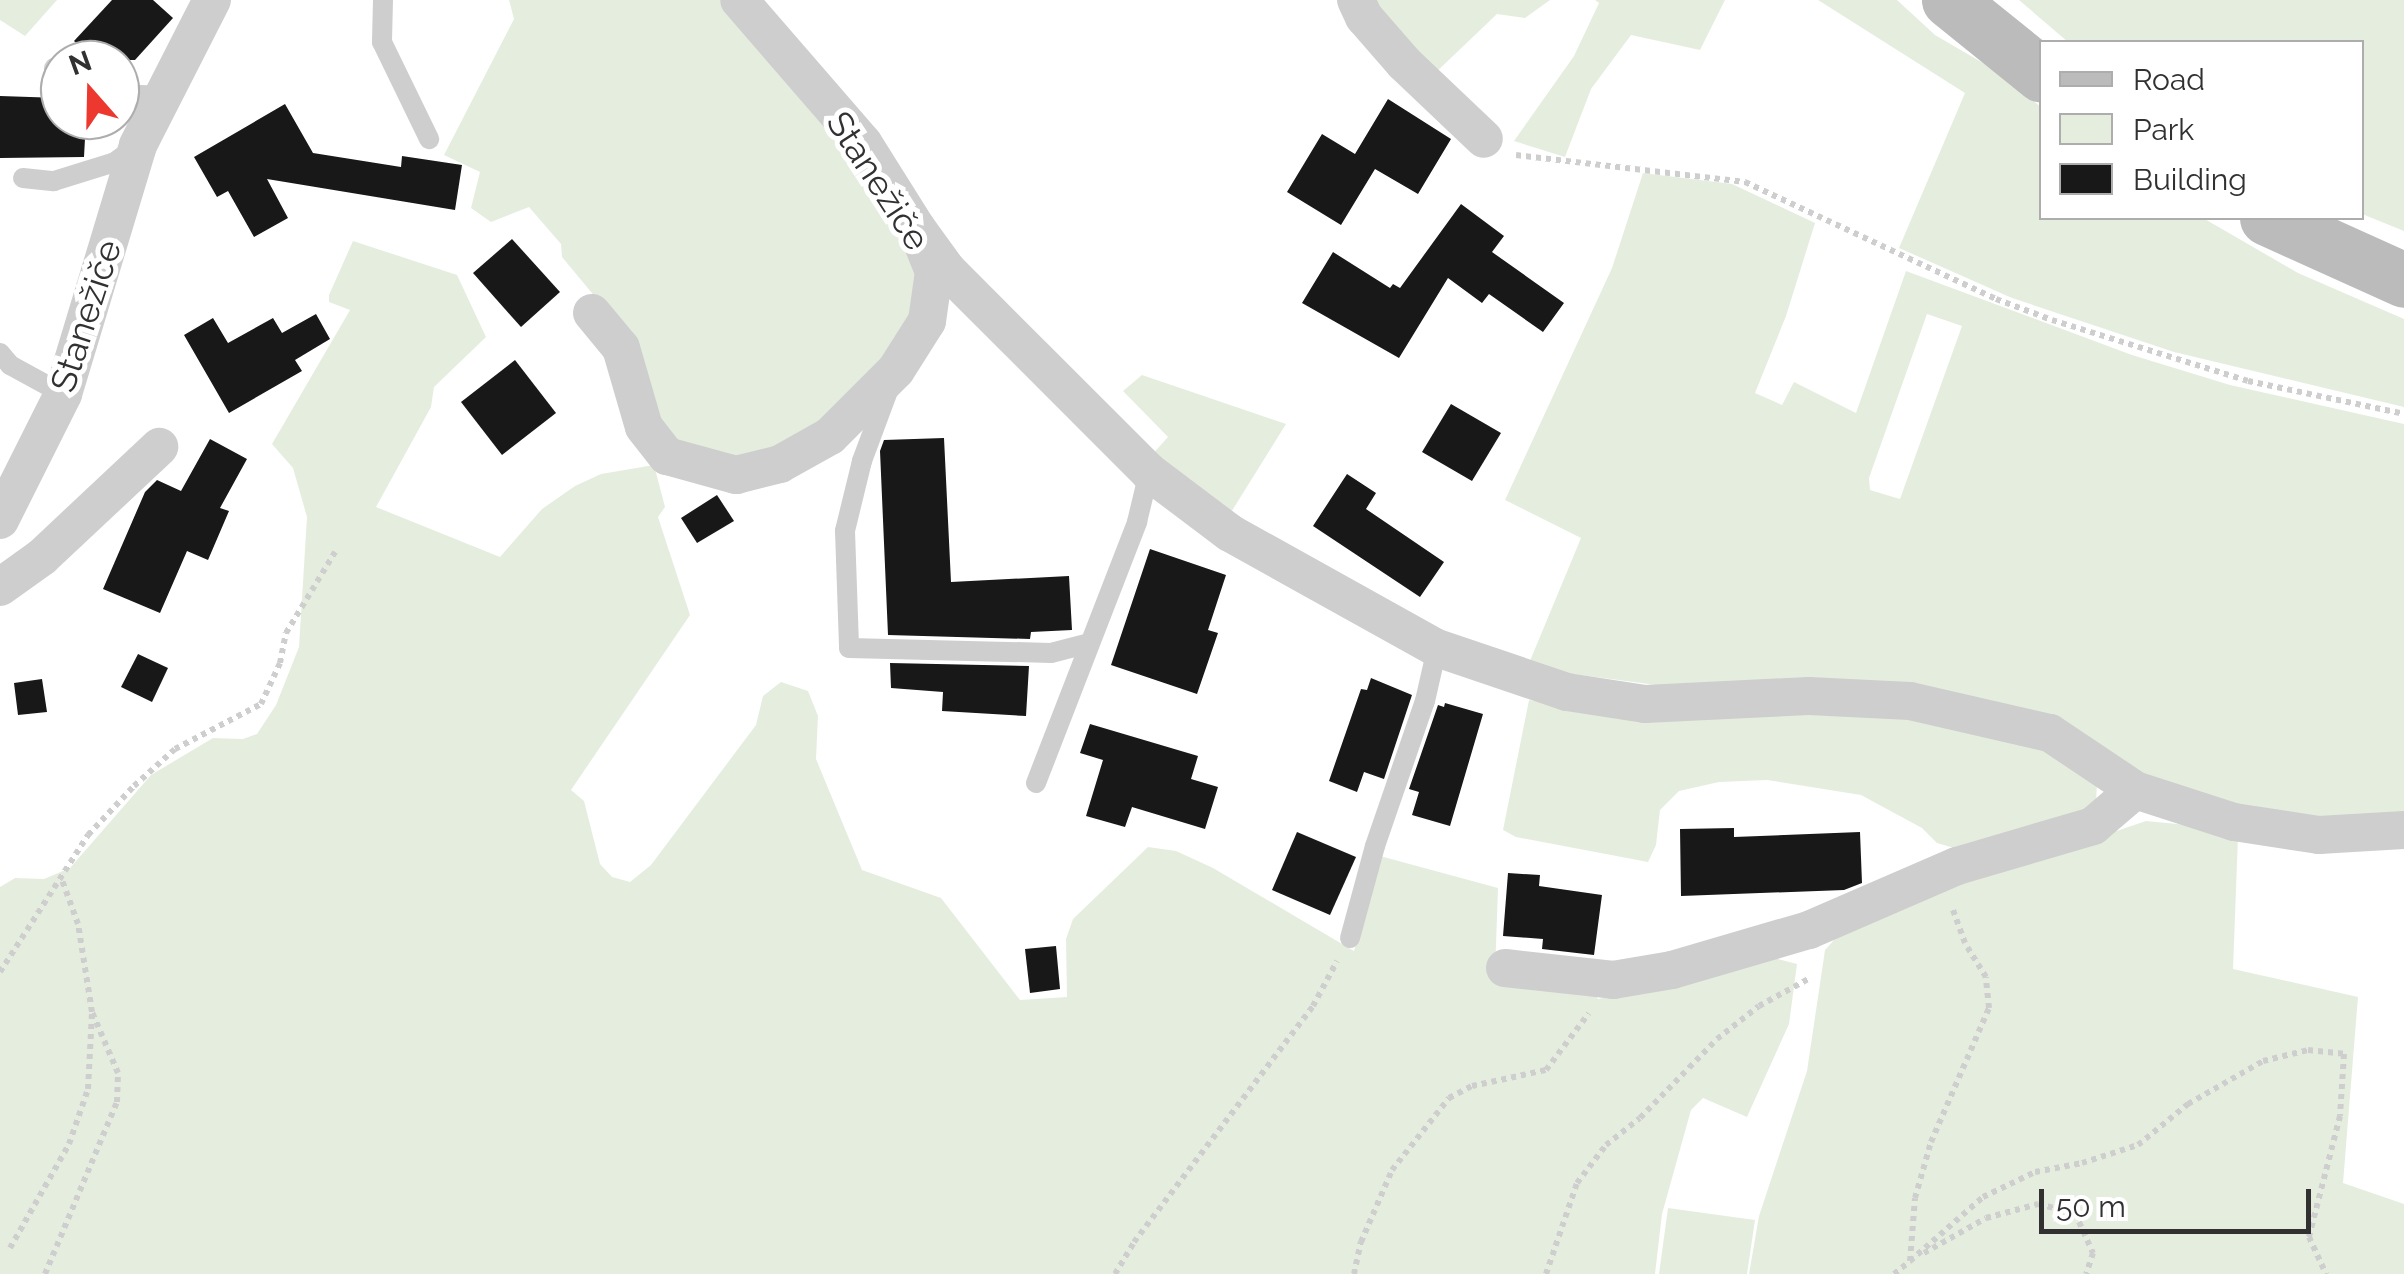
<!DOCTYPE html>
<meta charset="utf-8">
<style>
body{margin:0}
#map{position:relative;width:2404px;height:1274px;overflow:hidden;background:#fff;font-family:Raleway,sans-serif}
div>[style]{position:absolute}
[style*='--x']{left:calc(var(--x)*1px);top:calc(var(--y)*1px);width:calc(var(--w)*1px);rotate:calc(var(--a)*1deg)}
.green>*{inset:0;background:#e5eede}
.building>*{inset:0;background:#181818}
.path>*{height:6px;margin-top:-3px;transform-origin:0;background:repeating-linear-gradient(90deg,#cecece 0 5px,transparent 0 10px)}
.lane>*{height:20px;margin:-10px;padding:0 10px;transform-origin:10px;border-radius:10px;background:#cecece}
.street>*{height:38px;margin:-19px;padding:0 19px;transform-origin:19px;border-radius:19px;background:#cecece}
.secondary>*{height:55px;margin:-27.5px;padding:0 27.5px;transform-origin:27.5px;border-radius:27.5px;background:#bbb}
span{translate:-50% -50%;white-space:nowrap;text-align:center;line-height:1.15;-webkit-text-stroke:10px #fff;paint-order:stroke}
.street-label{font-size:35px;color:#313131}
.legend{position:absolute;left:2039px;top:40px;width:325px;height:180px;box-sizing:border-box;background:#fff;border:2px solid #adadad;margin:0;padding:12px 18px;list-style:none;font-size:30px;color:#313131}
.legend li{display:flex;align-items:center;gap:20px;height:50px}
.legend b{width:50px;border:2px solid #adadad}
.north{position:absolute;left:40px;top:40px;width:100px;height:100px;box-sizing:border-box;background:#fff;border:2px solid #adadad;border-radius:50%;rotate:340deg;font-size:28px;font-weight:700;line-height:40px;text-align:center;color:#313131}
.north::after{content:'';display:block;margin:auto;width:35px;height:45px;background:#ec382e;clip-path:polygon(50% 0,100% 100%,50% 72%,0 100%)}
.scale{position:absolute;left:2039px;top:1189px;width:272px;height:45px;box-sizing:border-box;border:5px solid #313131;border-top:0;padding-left:12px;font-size:30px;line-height:35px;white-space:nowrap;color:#313131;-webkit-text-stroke:8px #fff;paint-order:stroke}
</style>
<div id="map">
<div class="green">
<div style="clip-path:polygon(0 0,57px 0,25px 36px,0 20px)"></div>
<div style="clip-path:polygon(509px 0,723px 0,868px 171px,919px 266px,910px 330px,794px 446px,720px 466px,656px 429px,635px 345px,562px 257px,561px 244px,529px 207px,491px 222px,471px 208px,480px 172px,444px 155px,514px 19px)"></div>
<div style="clip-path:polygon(1372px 0,1550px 0,1525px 18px,1497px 14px,1432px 76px)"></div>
<div style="clip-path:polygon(1595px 0,1725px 0,1700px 50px,1631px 35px,1591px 89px,1565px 157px,1514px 141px,1574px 56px,1599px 3px)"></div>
<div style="clip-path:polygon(1818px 0,1897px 0,1935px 35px,1995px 70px,2041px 107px,2042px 218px,2203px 218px,2298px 273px,2404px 319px,2404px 407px,2174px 352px,2012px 298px,1899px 248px,1965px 93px)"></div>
<div style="clip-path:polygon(2019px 0,2404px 0,2404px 231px,2362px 214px,2362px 42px,2068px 42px)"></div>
<div style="clip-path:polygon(evenodd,1643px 173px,1732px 184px,1815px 223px,1786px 316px,1755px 393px,1782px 405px,1794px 382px,1856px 413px,1906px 271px,2132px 355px,2230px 385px,2404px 424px,2404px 821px,2332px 827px,2174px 794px,2083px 741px,1527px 668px,1581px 538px,1505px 500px,1612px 268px,1643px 173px,1927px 314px,1962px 326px,1900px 499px,1870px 490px,1869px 478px,1927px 314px)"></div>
<div style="clip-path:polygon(353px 241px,457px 275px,486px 337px,434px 387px,431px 407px,376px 507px,500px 557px,542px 509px,575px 486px,601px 474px,654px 465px,665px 507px,658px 517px,690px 615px,571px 790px,584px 801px,600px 864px,612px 877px,630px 882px,651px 865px,756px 725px,763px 696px,781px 682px,808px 691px,818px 716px,816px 759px,862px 870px,941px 898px,1020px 1000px,1067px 997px,1066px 939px,1073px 919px,1148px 847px,1176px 851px,1213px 868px,1354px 951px,1380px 856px,1498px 888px,1495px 974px,1592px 987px,1598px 999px,1771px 957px,1797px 964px,1789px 1024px,1747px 1117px,1703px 1098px,1691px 1110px,1662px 1214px,1655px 1274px,0 1274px,0 887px,15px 878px,44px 879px,70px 868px,151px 775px,213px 738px,243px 739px,257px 734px,276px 705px,299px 647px,307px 517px,293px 468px,272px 444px,350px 310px,329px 302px,329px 295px)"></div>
<div style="clip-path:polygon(1142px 375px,1286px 424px,1230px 514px,1150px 457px,1168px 437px,1123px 391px)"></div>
<div style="clip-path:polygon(1529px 700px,1626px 716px,1875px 705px,2050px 742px,2097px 781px,2096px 805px,2086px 818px,1961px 850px,1937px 843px,1922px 828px,1861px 795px,1767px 780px,1719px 782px,1679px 791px,1660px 810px,1656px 845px,1648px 862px,1516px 837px,1503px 830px)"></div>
<div style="clip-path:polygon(2146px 821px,2208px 827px,2238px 837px,2233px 969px,2358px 997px,2343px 1183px,2404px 1204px,2404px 1274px,1749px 1274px,1759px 1216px,1807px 1071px,1825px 950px,1851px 921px)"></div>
<div style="clip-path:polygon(1668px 1208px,1755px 1220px,1747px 1274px,1659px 1274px)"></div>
</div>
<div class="building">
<div style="clip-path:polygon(112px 0,153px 0,173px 18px,135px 60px,94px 60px,74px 41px)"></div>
<div style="clip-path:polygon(0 96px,60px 98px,60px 120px,86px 120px,84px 157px,0 158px)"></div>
<div style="clip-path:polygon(1388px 99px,1451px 139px,1418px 194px,1375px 169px,1341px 225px,1287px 192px,1322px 134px,1355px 154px)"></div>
<div style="clip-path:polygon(285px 104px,313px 153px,401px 167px,402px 156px,462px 165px,455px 210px,267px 179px,288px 218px,254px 237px,228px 191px,217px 197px,194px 157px)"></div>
<div style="clip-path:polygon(1461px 204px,1504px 236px,1492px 252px,1564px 303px,1543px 332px,1489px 294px,1482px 303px,1448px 278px,1399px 358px,1302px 303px,1333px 252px,1390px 288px,1393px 284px,1400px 288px)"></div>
<div style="clip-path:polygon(512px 239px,560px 292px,521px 327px,473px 273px)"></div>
<div style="clip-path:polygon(316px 314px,330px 339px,295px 360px,302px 371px,229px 413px,184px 335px,213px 318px,228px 343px,273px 318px,282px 333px)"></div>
<div style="clip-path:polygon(515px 360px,556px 413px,502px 455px,461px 402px)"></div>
<div style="clip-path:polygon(1451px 404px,1501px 433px,1472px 481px,1422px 452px)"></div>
<div style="clip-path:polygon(944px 438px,951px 582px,1069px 576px,1072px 630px,1031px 632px,1030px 639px,888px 635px,880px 451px,884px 440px)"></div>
<div style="clip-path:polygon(210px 439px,247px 459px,220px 508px,229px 511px,208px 560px,187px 551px,160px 613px,103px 589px,145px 492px,157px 480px,181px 491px)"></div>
<div style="clip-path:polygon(1347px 474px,1376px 493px,1366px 509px,1444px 562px,1420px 597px,1313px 526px)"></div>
<div style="clip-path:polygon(717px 495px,734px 521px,697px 543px,681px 518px)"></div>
<div style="clip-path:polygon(1150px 549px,1226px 575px,1208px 630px,1218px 633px,1197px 694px,1111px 665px)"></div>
<div style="clip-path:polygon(138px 654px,168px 668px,152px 702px,121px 687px)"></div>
<div style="clip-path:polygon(890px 663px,1029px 666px,1026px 716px,942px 711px,943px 692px,891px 688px)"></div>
<div style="clip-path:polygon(1371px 678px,1412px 695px,1384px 779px,1364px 772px,1357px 792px,1329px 781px,1361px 689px,1367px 690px)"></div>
<div style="clip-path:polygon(42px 679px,47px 712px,18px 715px,14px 683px)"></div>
<div style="clip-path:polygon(1445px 703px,1483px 714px,1450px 826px,1412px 815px,1419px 792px,1409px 789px,1438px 705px,1444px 707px)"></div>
<div style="clip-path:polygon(1090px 724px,1198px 756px,1191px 779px,1218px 787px,1205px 829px,1132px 807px,1125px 827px,1086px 816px,1103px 760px,1080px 753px)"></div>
<div style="clip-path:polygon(1734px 828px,1734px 837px,1860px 832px,1862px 883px,1844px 890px,1681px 896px,1680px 829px)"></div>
<div style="clip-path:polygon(1297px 832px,1356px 857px,1330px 915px,1272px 890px)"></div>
<div style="clip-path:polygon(1508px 873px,1540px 875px,1539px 886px,1602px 895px,1594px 955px,1542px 949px,1543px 939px,1503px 936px)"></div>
<div style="clip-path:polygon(1056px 946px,1060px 989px,1030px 993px,1025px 949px)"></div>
</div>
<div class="path">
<div style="--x:1516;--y:155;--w:231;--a:6.7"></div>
<div style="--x:1745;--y:182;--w:277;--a:25"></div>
<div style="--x:1996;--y:299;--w:60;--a:20.6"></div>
<div style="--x:2052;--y:320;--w:205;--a:17.3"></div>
<div style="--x:2248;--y:381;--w:159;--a:11.9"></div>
<div style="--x:0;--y:972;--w:163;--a:-57.3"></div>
<div style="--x:88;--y:835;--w:67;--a:-46.8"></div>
<div style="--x:134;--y:786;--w:55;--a:-42.1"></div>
<div style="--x:175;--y:749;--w:97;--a:-27.6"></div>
<div style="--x:261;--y:704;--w:45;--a:-65.1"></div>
<div style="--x:280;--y:663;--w:31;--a:-79"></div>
<div style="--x:286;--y:633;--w:95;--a:-58.8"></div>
<div style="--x:10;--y:1248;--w:120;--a:-60.4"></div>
<div style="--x:69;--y:1144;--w:58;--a:-70.9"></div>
<div style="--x:88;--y:1089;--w:76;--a:-87"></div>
<div style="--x:1924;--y:1253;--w:71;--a:-29.4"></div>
<div style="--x:1986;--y:1218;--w:54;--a:-15.1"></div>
<div style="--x:2038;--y:1204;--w:38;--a:14"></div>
<div style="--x:2075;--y:1213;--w:44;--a:65.8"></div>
<div style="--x:2093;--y:1253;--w:22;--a:108"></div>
<div style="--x:1910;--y:1261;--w:97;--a:-41.2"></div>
<div style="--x:1983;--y:1197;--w:58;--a:-25.7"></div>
<div style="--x:2035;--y:1172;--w:48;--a:-10.8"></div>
<div style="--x:2082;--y:1163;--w:59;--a:-17.8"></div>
<div style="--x:2138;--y:1145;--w:65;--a:-39.4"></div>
<div style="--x:2188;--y:1104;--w:86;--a:-29.8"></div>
<div style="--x:2263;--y:1061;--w:46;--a:-13.7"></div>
<div style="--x:2308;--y:1050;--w:36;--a:6"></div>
<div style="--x:2344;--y:1054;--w:62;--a:93.7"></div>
<div style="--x:2340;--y:1116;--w:125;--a:104.4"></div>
<div style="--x:2309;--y:1237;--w:41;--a:65.3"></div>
<div style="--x:45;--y:1274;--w:186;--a:-67.3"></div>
<div style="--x:117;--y:1102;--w:29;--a:-88"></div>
<div style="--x:118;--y:1073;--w:66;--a:-113.1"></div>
<div style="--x:92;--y:1012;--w:89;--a:-99"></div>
<div style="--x:78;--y:924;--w:47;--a:-110"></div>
<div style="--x:1115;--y:1274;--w:37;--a:-59"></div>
<div style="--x:1134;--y:1242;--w:296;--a:-52.8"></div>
<div style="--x:1313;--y:1006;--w:51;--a:-61.9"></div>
<div style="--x:1354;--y:1274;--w:33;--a:-78"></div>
<div style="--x:1361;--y:1242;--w:78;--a:-66.7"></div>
<div style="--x:1392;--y:1170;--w:92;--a:-51.6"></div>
<div style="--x:1449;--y:1098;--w:26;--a:-28"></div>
<div style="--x:1472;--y:1086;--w:76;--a:-12.2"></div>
<div style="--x:1546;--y:1070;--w:71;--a:-53"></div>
<div style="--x:1546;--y:1274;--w:96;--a:-71.2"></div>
<div style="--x:1577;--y:1183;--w:48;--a:-52.7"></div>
<div style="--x:1606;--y:1145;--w:43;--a:-38.5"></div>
<div style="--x:1640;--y:1118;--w:110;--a:-45.7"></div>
<div style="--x:1717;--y:1039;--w:53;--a:-38.2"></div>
<div style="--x:1759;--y:1006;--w:58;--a:-28.8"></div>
<div style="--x:1894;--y:1274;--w:21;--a:-39"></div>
<div style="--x:1910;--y:1261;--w:63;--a:-85.5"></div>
<div style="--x:1915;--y:1198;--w:58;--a:-74.1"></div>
<div style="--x:1931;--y:1142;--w:146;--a:-66.6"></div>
<div style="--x:1989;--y:1008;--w:31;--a:-96"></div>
<div style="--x:1986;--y:977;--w:40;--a:-122"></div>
<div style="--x:1965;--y:943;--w:38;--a:-110"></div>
</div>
<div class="lane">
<div style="--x:383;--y:0;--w:42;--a:91.4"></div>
<div style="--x:382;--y:42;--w:108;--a:64.1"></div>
<div style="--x:54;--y:68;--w:6;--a:18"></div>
<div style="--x:120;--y:94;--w:43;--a:2.7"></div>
<div style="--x:23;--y:178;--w:31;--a:6"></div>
<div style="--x:54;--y:181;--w:64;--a:-17.3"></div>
<div style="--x:115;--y:162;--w:21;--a:-37"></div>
<div style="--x:0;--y:353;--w:16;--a:50"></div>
<div style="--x:10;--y:365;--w:60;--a:28.7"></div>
<div style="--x:888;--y:391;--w:75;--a:110.4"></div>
<div style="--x:862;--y:461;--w:72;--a:103.7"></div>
<div style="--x:845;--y:531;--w:117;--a:88"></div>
<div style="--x:849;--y:648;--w:202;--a:1.4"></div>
<div style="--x:1051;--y:653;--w:40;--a:-14.4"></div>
<div style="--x:1036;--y:783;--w:280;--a:-68.8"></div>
<div style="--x:1137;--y:522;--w:51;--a:-76.5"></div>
<div style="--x:1350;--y:938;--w:95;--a:-74.8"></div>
<div style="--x:1375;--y:846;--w:153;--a:-71"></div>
<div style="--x:1425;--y:701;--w:54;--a:-77.2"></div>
</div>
<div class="street">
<div style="--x:1356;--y:0;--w:19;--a:65"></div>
<div style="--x:1364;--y:17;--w:61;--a:49"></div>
<div style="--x:1404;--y:63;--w:110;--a:43.5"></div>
<div style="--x:916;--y:227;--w:53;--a:54.2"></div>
<div style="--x:947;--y:270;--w:286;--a:45"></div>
<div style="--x:1149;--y:472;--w:101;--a:37"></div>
<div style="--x:1230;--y:533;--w:237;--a:29.1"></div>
<div style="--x:1437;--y:648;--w:137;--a:18.7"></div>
<div style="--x:1567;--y:692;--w:79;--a:8.7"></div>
<div style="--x:1645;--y:704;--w:164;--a:-2.8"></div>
<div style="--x:1809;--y:696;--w:101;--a:2.8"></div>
<div style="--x:1910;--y:701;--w:144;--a:12.9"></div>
<div style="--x:2050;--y:733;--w:102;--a:33.8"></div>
<div style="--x:2135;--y:790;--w:104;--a:17.9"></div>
<div style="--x:2234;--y:822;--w:86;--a:8.7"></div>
<div style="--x:2319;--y:835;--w:85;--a:-3.4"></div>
<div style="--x:592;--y:313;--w:45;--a:50.4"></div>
<div style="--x:621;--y:348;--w:82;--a:73.8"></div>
<div style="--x:644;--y:427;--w:37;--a:52"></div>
<div style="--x:667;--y:456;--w:72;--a:15.4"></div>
<div style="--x:736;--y:475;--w:45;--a:-14"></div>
<div style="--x:780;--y:464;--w:57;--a:-29.2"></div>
<div style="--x:830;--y:436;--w:93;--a:-45"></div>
<div style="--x:896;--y:370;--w:58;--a:-57.7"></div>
<div style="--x:927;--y:321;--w:49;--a:-81.9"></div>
<div style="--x:934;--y:272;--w:48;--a:-111.8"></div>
<div style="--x:916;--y:227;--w:99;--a:-122.2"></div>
<div style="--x:863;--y:143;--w:189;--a:-130.9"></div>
<div style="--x:0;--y:520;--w:141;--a:-63.4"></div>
<div style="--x:63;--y:394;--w:260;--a:-73.2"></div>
<div style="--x:138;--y:145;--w:163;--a:-63"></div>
<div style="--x:0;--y:587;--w:52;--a:-35.5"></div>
<div style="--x:42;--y:557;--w:161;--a:-43.2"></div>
<div style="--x:1505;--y:968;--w:109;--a:6.3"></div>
<div style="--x:1613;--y:980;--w:60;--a:-9.6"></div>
<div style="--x:1672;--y:970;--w:143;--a:-16.3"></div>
<div style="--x:1809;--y:930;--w:161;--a:-23.4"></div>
<div style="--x:1957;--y:866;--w:142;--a:-16.4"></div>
<div style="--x:2093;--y:826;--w:55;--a:-40.6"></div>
</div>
<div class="secondary">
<div style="--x:1949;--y:0;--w:119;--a:38.9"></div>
<div style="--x:2267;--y:218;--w:150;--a:24.3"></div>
</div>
<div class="street-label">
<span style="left:878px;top:181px;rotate:57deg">Stanežiče</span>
<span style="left:86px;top:316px;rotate:-72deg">Stanežiče</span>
</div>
<ul class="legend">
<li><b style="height:12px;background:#bbb"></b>Road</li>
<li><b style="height:28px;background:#e5eede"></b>Park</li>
<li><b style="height:28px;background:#181818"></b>Building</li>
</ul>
<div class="north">N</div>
<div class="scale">50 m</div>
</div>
